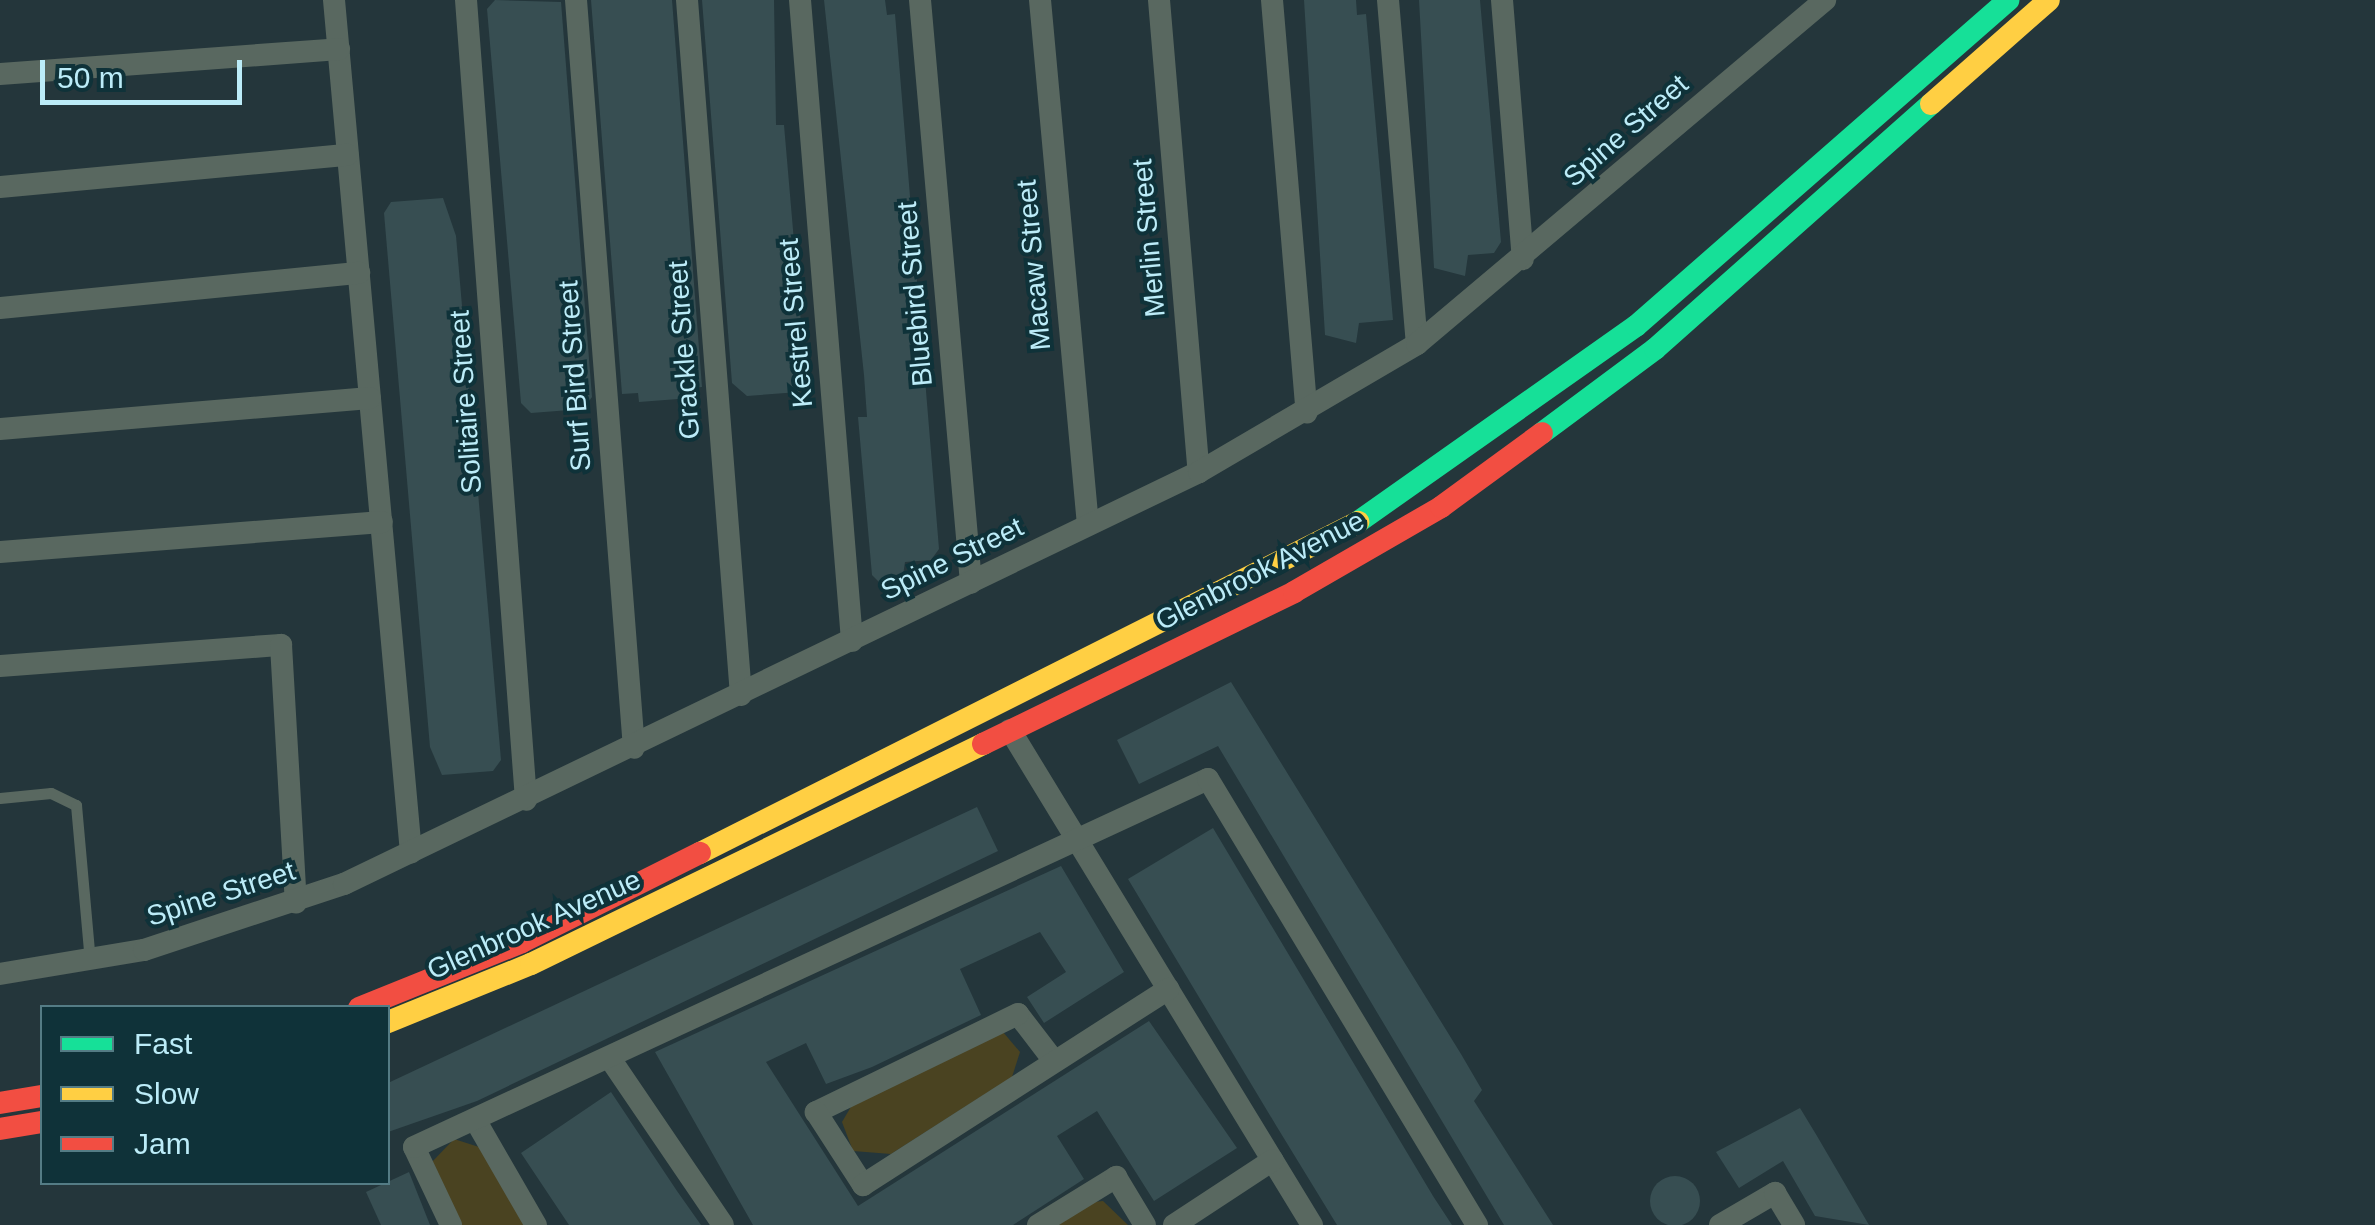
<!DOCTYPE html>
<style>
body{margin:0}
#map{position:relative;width:2375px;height:1225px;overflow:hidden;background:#24363b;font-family:Arial,sans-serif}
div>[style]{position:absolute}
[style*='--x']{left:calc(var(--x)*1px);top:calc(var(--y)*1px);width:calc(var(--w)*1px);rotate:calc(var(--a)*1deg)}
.green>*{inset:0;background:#4a4321}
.building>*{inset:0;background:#374e52}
.round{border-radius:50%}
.lane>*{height:11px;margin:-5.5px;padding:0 5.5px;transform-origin:5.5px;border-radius:5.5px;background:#596860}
.street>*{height:22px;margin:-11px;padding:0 11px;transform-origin:11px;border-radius:11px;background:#596860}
.fast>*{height:22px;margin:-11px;padding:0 11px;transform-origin:11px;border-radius:11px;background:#16e098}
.slow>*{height:22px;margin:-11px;padding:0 11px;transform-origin:11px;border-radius:11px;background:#ffcf43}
.jam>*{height:22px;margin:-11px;padding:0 11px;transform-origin:11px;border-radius:11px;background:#f24e42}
span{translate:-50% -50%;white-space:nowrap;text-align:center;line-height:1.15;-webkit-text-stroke:8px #0f3239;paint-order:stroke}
.street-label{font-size:28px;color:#bcecf8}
.legend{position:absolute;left:40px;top:1005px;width:350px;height:180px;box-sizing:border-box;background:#0f3239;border:2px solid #547c85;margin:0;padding:12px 18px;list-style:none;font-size:30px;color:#bcecf8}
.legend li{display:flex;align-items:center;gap:20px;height:50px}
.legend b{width:50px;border:2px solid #547c85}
.scale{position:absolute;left:40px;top:60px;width:202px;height:45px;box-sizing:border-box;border:5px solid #bcecf8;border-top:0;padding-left:12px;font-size:30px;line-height:35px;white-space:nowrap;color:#bcecf8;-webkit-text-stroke:8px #0f3239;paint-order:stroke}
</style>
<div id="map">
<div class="green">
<div style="clip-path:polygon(1003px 1032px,1020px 1052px,1012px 1077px,891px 1154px,853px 1151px,842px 1122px,852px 1105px)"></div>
<div style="clip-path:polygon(454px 1139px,479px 1147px,525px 1225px,459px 1225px,431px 1163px)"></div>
<div style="clip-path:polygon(1103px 1201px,1128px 1225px,1058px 1225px,1094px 1202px)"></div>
</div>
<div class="building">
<div style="clip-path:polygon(495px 0,561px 2px,592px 397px,583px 409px,531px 413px,521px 403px,487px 9px)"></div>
<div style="clip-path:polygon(591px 0,672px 0,702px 387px,690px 388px,691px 398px,639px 402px,638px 393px,622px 394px)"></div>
<div style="clip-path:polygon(702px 0,774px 0,776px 125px,784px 125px,806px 381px,799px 392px,747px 396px,732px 383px)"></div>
<div style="clip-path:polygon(824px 0,885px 0,887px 15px,895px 14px,939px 549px,931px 560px,905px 562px,902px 582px,881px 584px,872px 575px,858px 417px,867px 417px,864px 375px)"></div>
<div style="clip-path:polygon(1304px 0,1356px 0,1357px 15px,1366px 14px,1393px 320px,1359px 323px,1356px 343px,1325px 335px)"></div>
<div style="clip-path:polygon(1419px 0,1480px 0,1501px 242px,1494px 253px,1468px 255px,1465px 276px,1434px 268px)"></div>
<div style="clip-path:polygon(443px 198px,456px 236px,501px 760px,493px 771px,442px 775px,430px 747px,384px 213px,391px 202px)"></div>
<div style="clip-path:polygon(1231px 682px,1461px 1054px,1482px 1090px,1474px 1101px,1553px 1225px,1504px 1225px,1218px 746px,1139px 784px,1117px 740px)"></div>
<div style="clip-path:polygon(977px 807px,998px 851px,477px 1101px,388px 1132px,388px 1083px)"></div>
<div style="clip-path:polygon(1213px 828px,1433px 1196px,1452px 1225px,1337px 1225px,1277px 1127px,1128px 879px)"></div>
<div style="clip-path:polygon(1061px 866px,1124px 972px,1044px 1023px,1027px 997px,1066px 972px,1040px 932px,960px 969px,981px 1015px,872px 1067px,826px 1084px,806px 1043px,766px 1062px,858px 1206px,1149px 1021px,1237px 1148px,1154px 1201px,1097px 1111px,1057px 1136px,1084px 1179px,1013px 1225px,753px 1225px,655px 1052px)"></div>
<div style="clip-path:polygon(611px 1092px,677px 1191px,701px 1225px,569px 1225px,521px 1153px)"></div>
<div style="clip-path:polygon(1800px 1108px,1817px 1136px,1869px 1225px,1815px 1216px,1783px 1161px,1739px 1188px,1716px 1152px)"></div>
<div style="clip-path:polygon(409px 1172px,430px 1225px,381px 1225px,366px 1192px)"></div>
<div class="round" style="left:1650px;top:1176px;width:50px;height:50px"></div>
</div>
<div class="lane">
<div style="--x:0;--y:798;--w:51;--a:-5.6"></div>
<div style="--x:51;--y:793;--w:28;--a:26"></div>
<div style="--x:76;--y:805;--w:157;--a:84.9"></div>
</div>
<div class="street">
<div style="--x:334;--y:0;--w:856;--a:84.84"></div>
<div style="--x:466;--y:0;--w:802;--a:85.71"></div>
<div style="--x:576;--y:0;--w:750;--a:85.57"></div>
<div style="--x:687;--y:0;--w:697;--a:85.56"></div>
<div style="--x:800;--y:0;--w:643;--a:85.36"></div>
<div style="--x:920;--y:0;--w:585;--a:85"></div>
<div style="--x:1040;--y:0;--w:527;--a:84.78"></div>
<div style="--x:1159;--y:0;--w:474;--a:85.2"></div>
<div style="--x:1272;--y:0;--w:414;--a:85.2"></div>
<div style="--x:1388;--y:0;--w:345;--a:85.2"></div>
<div style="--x:1502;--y:0;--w:260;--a:85.4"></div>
<div style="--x:0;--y:74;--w:340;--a:-4.2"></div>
<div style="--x:0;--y:187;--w:349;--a:-5.3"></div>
<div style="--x:0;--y:308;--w:361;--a:-5.6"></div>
<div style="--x:0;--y:429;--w:371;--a:-4.8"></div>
<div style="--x:0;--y:552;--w:383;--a:-4.5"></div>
<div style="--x:0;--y:666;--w:282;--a:-4.3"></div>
<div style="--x:281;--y:645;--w:258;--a:86.7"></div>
<div style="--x:1010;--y:730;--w:580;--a:58.61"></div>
<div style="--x:0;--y:974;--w:146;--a:-9.5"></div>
<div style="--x:144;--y:950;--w:211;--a:-18.3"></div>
<div style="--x:344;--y:884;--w:949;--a:-25.73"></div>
<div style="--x:1199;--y:472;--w:253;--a:-30.4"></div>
<div style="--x:1417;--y:344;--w:534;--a:-40.14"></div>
<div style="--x:611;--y:1060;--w:199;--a:55.8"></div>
<div style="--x:1054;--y:1061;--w:59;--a:-127.5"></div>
<div style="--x:1018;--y:1014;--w:225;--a:154.1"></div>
<div style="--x:816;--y:1112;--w:87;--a:57.2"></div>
<div style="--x:863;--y:1185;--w:363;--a:-32.7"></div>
<div style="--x:477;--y:1123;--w:118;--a:60"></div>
<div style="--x:451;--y:1225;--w:86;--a:-115.4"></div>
<div style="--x:414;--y:1147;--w:875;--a:-24.87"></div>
<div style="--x:1208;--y:779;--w:521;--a:58.9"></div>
<div style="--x:1038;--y:1225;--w:92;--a:-31.6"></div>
<div style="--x:1116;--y:1177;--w:56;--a:58.9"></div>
<div style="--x:1174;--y:1225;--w:118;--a:-33.3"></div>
<div style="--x:1720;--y:1225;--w:64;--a:-30.2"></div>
<div style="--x:1775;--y:1193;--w:37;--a:59"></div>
</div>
<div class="fast">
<div style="--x:1542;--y:433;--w:141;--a:-36.6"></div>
<div style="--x:1655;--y:349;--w:369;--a:-41.6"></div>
<div style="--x:1358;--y:522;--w:340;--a:-35.2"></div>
<div style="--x:1636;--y:326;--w:495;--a:-41.2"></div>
</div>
<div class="slow">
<div style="--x:1931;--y:104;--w:157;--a:-41.4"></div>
<div style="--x:700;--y:853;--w:737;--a:-26.7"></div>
<div style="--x:388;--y:1022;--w:154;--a:-22.1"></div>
<div style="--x:531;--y:964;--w:503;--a:-25.95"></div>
</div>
<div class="jam">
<div style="--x:983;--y:744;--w:346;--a:-26"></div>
<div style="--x:1294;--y:592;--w:170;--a:-30"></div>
<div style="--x:1441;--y:507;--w:125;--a:-36.2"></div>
<div style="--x:359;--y:1008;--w:176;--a:-22"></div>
<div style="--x:522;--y:942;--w:199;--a:-26.6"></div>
<div style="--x:0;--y:1103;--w:43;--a:-9.5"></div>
<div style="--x:0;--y:1129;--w:43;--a:-9.5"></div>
</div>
<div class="street-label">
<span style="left:1626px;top:131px;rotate:-41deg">Spine Street</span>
<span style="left:1149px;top:238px;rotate:-95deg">Merlin Street</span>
<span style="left:1034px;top:265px;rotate:-95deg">Macaw Street</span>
<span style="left:915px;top:294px;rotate:-95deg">Bluebird Street</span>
<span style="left:796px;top:323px;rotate:-95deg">Kestrel Street</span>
<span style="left:684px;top:350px;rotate:-94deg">Grackle Street</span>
<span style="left:575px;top:376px;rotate:-94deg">Surf Bird Street</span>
<span style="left:466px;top:402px;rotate:-94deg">Solitaire Street</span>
<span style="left:952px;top:559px;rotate:-26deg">Spine Street</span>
<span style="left:1260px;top:571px;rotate:-27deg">Glenbrook Avenue</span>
<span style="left:221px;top:894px;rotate:-18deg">Spine Street</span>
<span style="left:534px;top:925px;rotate:-24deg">Glenbrook Avenue</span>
</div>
<ul class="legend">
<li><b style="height:12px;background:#16e098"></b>Fast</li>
<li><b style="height:12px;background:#ffcf43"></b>Slow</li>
<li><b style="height:12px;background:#f24e42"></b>Jam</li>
</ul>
<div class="scale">50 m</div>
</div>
